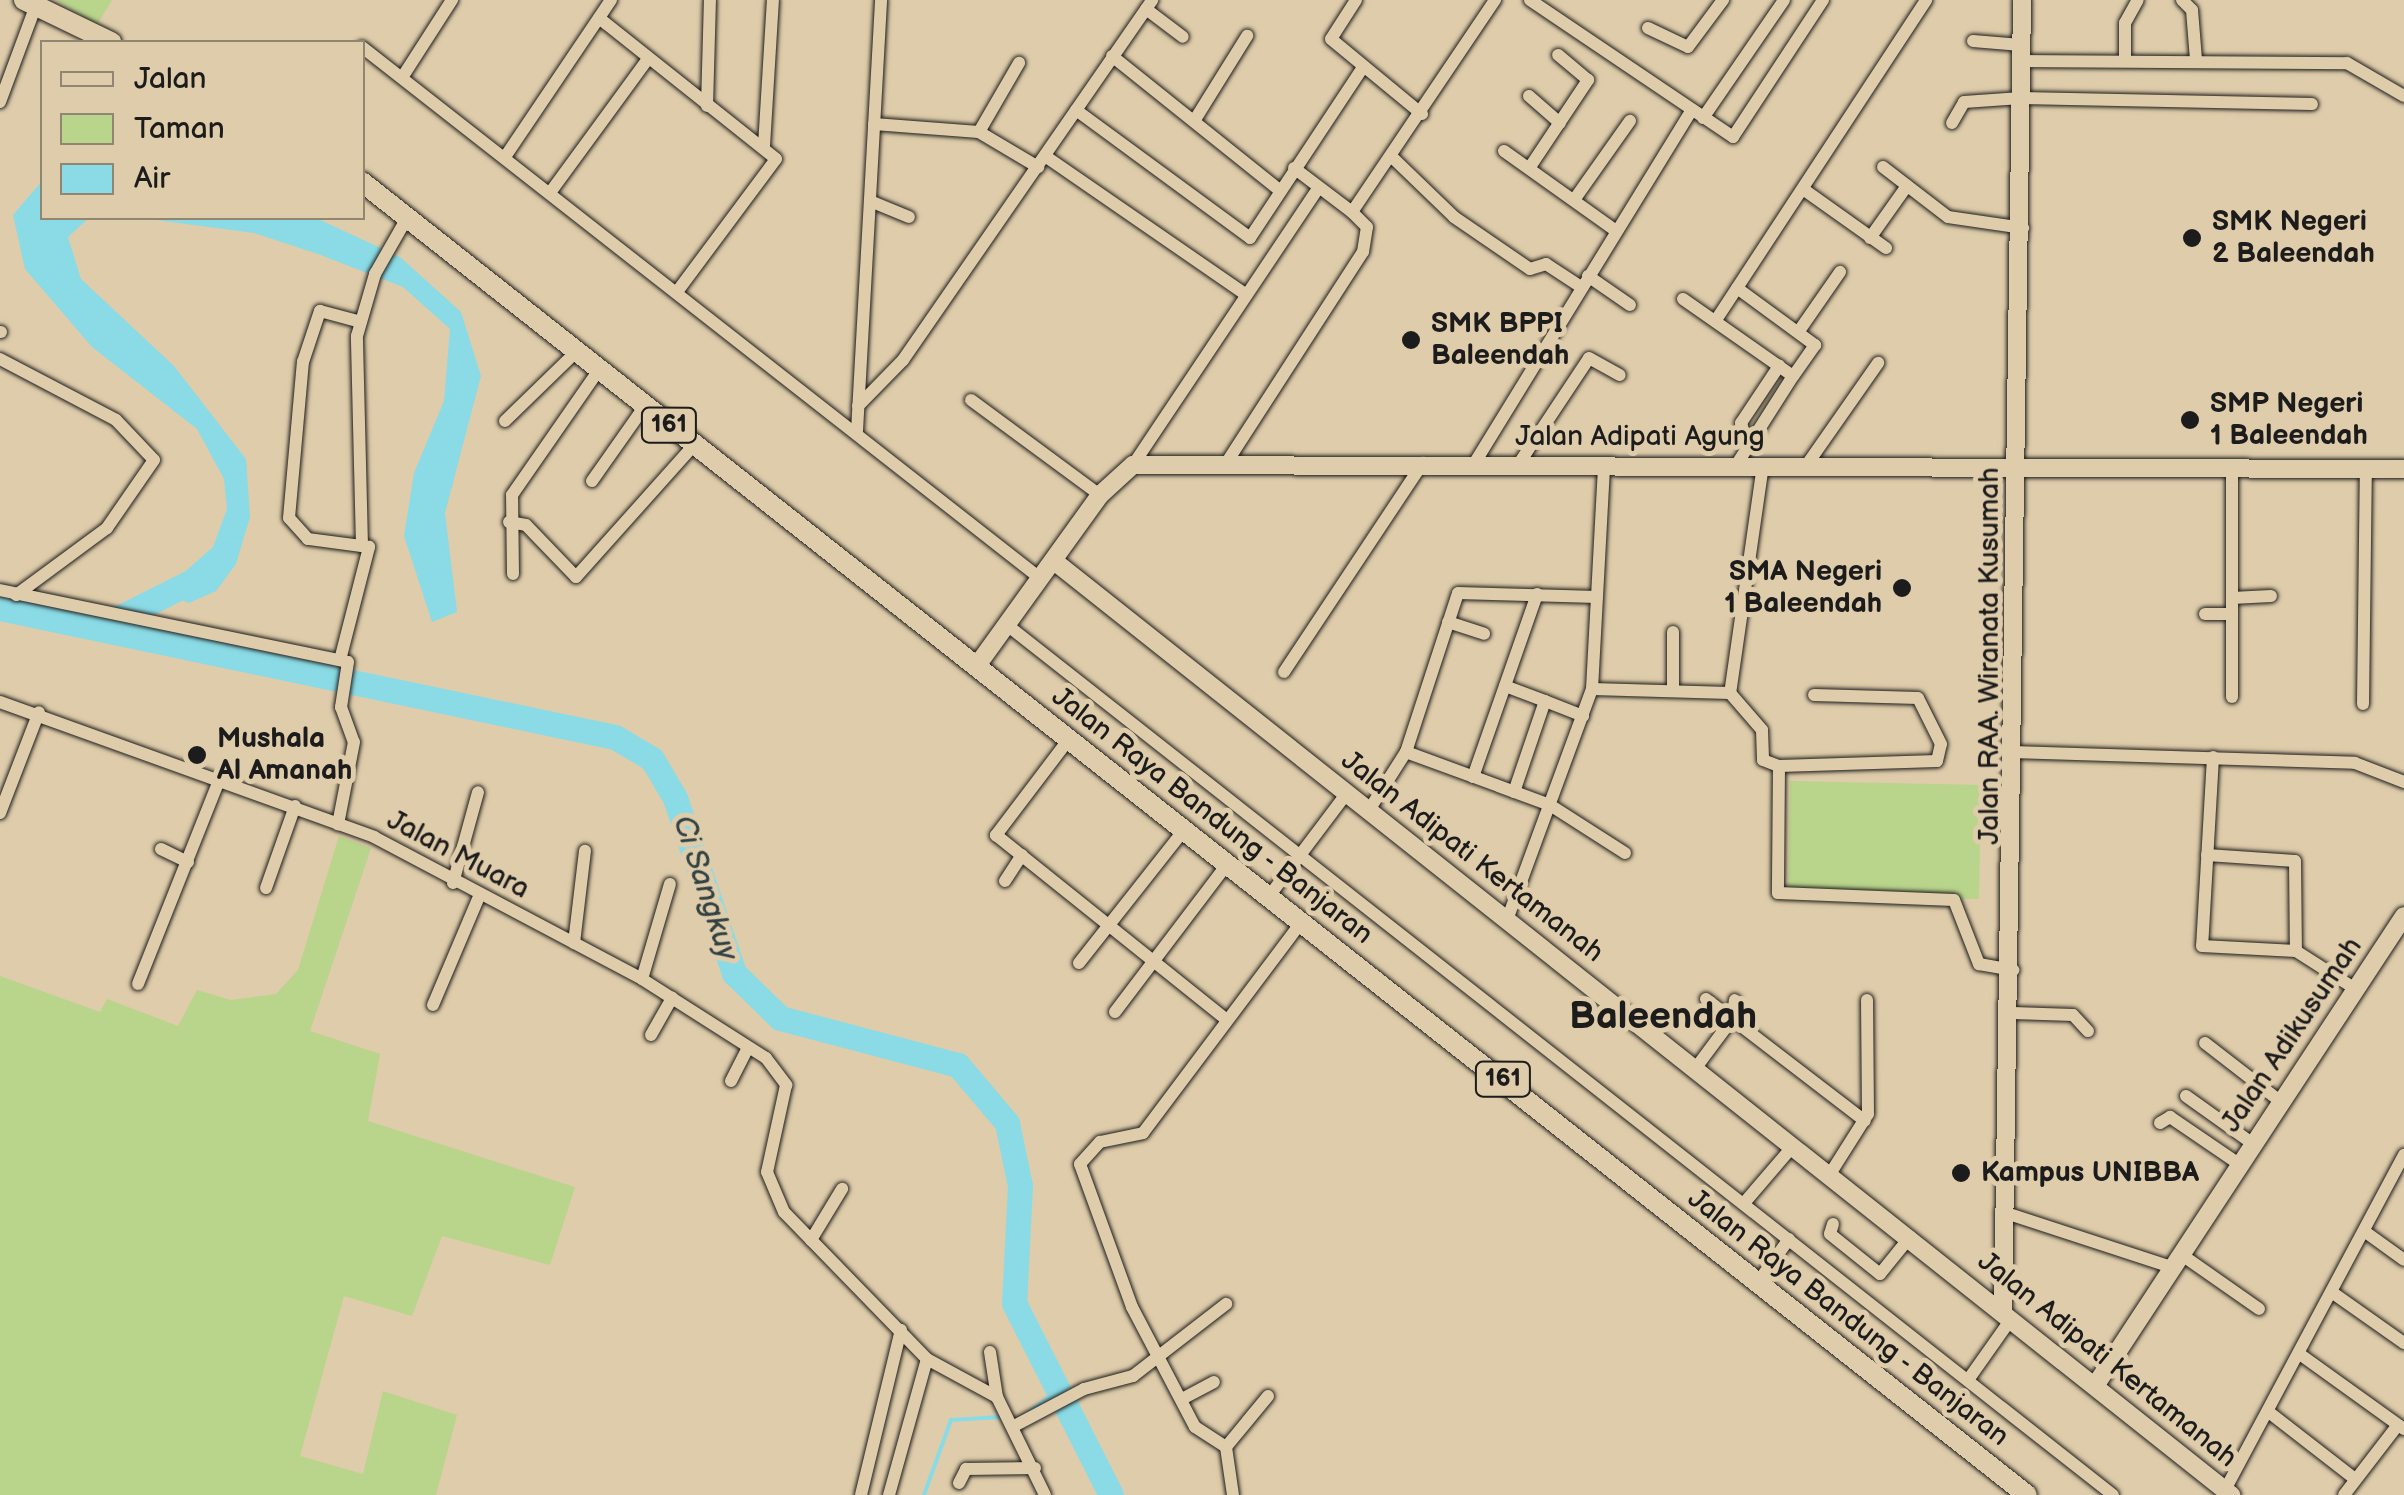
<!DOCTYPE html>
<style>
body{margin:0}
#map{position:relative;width:2404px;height:1495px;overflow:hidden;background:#dfccaa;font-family:"Balsamiq Sans",sans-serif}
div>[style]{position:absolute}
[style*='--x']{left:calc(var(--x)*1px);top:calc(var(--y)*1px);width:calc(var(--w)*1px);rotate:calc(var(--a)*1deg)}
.green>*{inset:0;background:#b9d48b}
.water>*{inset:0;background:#8adbe5}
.stream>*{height:4px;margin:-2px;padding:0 2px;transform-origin:2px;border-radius:2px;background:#8adbe5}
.river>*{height:25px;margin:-12.5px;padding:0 12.5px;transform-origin:12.5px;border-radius:12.5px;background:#8adbe5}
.roads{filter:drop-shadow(0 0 2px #1c1c1c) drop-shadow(0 0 2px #1c1c1c)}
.minor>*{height:12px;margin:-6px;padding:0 6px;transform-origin:6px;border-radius:6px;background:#dfccaa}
.secondary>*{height:18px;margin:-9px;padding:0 9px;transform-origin:9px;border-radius:9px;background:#dfccaa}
.primary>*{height:20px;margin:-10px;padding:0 10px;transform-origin:10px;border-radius:10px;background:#dfccaa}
.dots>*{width:28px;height:28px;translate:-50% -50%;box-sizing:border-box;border:5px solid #dfccaa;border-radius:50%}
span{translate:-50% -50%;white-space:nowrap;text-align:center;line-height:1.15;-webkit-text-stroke:10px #dfccaa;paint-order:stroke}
.shield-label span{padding:2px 8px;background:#dfccaa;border:2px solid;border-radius:8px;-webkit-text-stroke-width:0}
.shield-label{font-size:25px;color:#1c1c1c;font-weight:700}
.poi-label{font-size:28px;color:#1c1c1c;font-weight:700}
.left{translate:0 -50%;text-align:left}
.right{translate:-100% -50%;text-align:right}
.street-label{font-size:28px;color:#1c1c1c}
.water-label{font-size:30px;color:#324244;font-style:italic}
.district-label{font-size:38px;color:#1c1c1c;font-weight:700}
.legend{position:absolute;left:40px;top:40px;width:325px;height:180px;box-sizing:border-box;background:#dfccaa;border:2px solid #918671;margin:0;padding:12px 18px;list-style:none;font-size:30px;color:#1c1c1c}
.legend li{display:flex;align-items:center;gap:20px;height:50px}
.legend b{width:50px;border:2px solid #918671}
</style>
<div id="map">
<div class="green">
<div style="clip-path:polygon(56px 0,112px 0,97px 25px)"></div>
<div style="clip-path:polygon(1790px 781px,1981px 785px,1979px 899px,1788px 896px)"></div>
<div style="clip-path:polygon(339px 836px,371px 848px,310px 1031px,380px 1054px,368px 1121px,575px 1187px,550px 1265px,442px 1236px,412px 1316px,344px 1296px,300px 1456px,363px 1474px,383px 1391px,457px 1415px,436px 1495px,0 1495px,0 976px,100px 1012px,107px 999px,178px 1026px,197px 990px,231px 1000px,276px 994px,298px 970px)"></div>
</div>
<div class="water">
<div style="clip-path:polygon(42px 181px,42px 218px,89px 218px,68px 237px,81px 279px,174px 366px,246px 459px,250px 517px,236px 564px,216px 591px,189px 603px,162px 592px,213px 547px,227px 509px,224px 479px,197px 429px,92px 347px,25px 269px,13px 215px)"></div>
<div style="clip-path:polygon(141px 218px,316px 218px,400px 257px,461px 312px,481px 376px,445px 513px,457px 612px,432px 622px,404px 536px,414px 473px,444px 401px,450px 329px,403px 287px,318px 254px,254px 233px)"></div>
</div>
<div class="stream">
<div style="--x:1029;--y:1412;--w:36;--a:-37"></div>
<div style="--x:924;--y:1495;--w:80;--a:-70.2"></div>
<div style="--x:951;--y:1420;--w:50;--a:-3.4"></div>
</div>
<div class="river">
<div style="--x:0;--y:608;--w:628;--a:11.85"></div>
<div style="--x:615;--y:737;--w:43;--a:30.7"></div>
<div style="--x:652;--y:759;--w:45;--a:59.5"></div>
<div style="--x:675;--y:798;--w:185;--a:71.4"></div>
<div style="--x:734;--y:973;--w:64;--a:44.4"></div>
<div style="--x:780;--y:1018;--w:184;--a:14.8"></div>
<div style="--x:958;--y:1065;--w:76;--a:49.8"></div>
<div style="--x:1007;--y:1123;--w:64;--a:78.3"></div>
<div style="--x:1020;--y:1186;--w:117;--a:92.9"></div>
<div style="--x:1014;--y:1303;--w:215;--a:63.2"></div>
<div style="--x:101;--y:627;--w:104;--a:-26.8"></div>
</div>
<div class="roads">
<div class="minor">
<div style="--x:1356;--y:0;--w:46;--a:122.7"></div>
<div style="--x:1331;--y:39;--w:118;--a:39.5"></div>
<div style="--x:1530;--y:0;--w:245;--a:34"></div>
<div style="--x:1733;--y:137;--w:164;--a:-56.7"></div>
<div style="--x:2182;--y:0;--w:14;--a:45"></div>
<div style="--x:2192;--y:10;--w:50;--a:85.4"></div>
<div style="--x:1146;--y:9;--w:46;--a:37.1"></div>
<div style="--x:599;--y:18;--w:226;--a:38.5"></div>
<div style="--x:776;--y:159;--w:162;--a:126.7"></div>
<div style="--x:1648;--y:28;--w:44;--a:25.4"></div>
<div style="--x:1688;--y:47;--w:59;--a:-53.3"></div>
<div style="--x:1973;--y:41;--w:48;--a:4.8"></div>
<div style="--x:362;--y:47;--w:863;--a:38.08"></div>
<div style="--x:1112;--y:56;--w:214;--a:38.7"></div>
<div style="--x:2125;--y:60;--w:37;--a:-90"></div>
<div style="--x:2125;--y:23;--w:26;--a:-61"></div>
<div style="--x:2022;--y:61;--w:325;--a:0.4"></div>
<div style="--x:2347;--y:63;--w:66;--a:30.1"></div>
<div style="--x:405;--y:73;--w:87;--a:-57.2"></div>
<div style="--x:1529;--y:96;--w:41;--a:41.1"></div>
<div style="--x:0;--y:102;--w:103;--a:-69.6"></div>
<div style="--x:707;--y:106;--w:106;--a:-88.4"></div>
<div style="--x:1076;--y:110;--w:216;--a:36.3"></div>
<div style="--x:1250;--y:238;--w:205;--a:-56.5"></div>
<div style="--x:1196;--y:118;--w:97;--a:-58.1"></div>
<div style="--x:1703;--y:118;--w:143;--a:-55.5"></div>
<div style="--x:1952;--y:123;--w:24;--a:-60"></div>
<div style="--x:1964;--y:102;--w:57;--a:-4"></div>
<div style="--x:2021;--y:98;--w:291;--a:1.2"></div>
<div style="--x:874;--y:124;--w:105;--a:4.4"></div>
<div style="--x:979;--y:132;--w:69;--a:30.7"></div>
<div style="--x:979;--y:132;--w:80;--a:-59.9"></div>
<div style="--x:764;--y:146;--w:146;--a:-86.5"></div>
<div style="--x:1504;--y:151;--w:138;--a:35.5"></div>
<div style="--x:507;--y:154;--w:186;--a:-56"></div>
<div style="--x:1045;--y:156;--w:243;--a:34.6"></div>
<div style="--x:1393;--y:158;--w:85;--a:44"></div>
<div style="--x:1454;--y:217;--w:92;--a:34.4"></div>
<div style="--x:1530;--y:269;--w:17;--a:-17"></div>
<div style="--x:1546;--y:264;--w:42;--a:33.3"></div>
<div style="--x:1530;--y:167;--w:105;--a:-56.3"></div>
<div style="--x:1588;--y:80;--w:39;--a:-140"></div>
<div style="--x:1883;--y:167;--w:82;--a:37.6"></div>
<div style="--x:1948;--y:217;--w:76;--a:8.3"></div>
<div style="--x:1294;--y:168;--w:73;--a:37.2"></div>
<div style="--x:1352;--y:212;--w:256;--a:-56"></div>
<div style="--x:1803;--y:189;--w:102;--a:35.4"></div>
<div style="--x:552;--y:190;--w:161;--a:-53.8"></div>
<div style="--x:1574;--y:200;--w:97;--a:-54.7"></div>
<div style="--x:870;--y:201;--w:42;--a:22.3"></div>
<div style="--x:1870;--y:238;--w:64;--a:-54.6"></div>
<div style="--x:1588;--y:276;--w:51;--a:34.6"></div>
<div style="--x:1737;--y:288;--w:97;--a:36.2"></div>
<div style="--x:1815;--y:345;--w:38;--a:125"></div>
<div style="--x:1683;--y:299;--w:134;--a:35"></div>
<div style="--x:1793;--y:376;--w:104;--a:122.5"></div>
<div style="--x:1716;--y:320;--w:383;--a:-56.7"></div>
<div style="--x:1799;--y:331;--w:72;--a:-55.2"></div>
<div style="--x:0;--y:332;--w:1;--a:0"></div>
<div style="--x:0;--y:359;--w:131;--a:27.7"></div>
<div style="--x:116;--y:420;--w:55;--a:46.5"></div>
<div style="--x:154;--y:460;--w:83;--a:124.7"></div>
<div style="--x:107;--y:528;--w:113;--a:143.6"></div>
<div style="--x:971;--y:400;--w:160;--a:36.4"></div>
<div style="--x:858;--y:406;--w:64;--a:-45.6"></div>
<div style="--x:903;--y:360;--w:438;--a:-55.3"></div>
<div style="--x:505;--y:421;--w:99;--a:-44.2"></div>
<div style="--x:857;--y:431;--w:432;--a:-86.8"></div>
<div style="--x:1747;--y:448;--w:26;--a:-103"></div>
<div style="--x:1741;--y:423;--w:69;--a:-56.3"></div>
<div style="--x:1227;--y:462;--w:250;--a:-57.1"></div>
<div style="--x:1363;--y:252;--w:25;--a:-81"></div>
<div style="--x:1367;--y:227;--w:21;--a:-135"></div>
<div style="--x:1474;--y:464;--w:416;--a:-58.4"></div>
<div style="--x:1133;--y:465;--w:334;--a:-56.2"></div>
<div style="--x:1518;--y:465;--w:128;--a:-56.4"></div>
<div style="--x:1589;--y:358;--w:35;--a:29"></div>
<div style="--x:1763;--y:465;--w:230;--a:98.2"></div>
<div style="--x:1730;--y:693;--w:49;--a:49.1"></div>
<div style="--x:1762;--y:730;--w:30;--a:88"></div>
<div style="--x:1763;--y:760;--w:17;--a:21"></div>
<div style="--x:1779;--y:766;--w:127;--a:90.5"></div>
<div style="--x:1778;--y:893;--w:176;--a:2.3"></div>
<div style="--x:1954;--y:900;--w:69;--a:68.7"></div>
<div style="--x:1979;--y:964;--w:35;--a:10"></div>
<div style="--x:1806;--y:466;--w:126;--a:-55"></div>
<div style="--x:2232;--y:471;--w:226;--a:90"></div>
<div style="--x:592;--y:481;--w:92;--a:-54.8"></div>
<div style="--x:509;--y:522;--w:17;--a:10"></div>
<div style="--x:526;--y:525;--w:72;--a:46.1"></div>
<div style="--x:576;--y:577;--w:177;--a:-48.2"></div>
<div style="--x:362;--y:546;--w:210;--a:-91.4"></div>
<div style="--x:357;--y:336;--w:65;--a:-73.8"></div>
<div style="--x:375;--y:274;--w:64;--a:-60.3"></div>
<div style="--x:513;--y:574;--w:79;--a:-90.7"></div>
<div style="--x:512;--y:495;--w:152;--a:-55.2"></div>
<div style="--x:0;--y:590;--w:355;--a:11.7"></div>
<div style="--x:348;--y:662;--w:46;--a:98.8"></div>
<div style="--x:341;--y:707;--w:37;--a:70"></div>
<div style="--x:354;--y:742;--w:84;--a:101"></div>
<div style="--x:2232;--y:598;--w:39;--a:-3"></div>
<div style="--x:2205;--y:614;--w:27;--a:0"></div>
<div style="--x:1448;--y:622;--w:38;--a:18"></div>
<div style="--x:1007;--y:625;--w:1407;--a:38.19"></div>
<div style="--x:340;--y:660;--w:117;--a:-75.6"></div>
<div style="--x:369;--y:547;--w:62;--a:-172.5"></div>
<div style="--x:308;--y:539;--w:28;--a:-132"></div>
<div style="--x:289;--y:518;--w:157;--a:-84.9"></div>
<div style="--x:303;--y:362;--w:54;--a:-71.6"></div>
<div style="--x:320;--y:311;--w:42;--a:15"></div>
<div style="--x:1284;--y:672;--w:251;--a:-56.4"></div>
<div style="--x:1505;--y:686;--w:43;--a:20.6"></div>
<div style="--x:1592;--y:689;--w:138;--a:1.7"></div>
<div style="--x:1673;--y:691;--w:59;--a:-90"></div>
<div style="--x:0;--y:702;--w:398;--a:19.8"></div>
<div style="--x:374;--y:837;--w:303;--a:27.9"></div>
<div style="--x:642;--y:979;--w:147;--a:32.5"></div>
<div style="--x:766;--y:1058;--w:34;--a:53"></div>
<div style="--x:786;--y:1085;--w:89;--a:102.3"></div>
<div style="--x:767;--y:1172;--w:43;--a:67"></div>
<div style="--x:784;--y:1212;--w:205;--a:45.8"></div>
<div style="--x:927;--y:1359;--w:80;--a:28.5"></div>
<div style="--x:997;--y:1397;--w:109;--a:63.9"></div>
<div style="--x:2363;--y:704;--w:235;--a:-89.3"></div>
<div style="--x:1069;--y:739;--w:121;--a:127.2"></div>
<div style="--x:996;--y:835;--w:296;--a:38.7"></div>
<div style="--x:1406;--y:752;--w:153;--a:20.2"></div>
<div style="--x:1550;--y:805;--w:89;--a:32.6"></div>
<div style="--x:2012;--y:752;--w:343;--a:1.8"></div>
<div style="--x:2355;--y:763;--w:53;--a:21.2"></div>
<div style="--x:2213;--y:757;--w:189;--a:93.3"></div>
<div style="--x:2202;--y:946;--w:94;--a:3"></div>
<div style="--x:1779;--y:766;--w:158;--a:-1.8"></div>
<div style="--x:1937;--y:761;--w:17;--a:-77"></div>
<div style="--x:1941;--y:744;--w:51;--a:-116.6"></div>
<div style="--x:1918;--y:698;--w:104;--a:-178.3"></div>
<div style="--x:1473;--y:777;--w:194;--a:-70.7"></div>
<div style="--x:1514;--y:792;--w:96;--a:-71.2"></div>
<div style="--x:1545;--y:701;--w:41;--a:21.5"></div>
<div style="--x:1369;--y:810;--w:69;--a:-57.5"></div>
<div style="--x:1406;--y:752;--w:167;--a:-71.9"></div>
<div style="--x:1458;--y:593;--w:139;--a:1.6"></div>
<div style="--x:0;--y:813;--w:108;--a:-68.9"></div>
<div style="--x:161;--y:849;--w:30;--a:26"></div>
<div style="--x:2207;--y:855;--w:88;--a:3.9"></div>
<div style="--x:2295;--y:861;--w:90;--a:89.4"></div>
<div style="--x:2296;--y:951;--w:72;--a:32.6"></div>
<div style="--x:1005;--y:881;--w:31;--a:-57"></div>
<div style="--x:453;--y:883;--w:94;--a:-74.6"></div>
<div style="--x:266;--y:888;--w:87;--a:-70.5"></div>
<div style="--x:1270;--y:895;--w:128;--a:-53"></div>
<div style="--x:1507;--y:920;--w:246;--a:-69.8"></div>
<div style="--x:1592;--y:689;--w:224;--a:-86.9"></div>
<div style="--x:574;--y:943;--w:93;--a:-83.2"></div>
<div style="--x:1079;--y:963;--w:171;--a:-51.7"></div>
<div style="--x:642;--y:979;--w:99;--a:-73.6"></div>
<div style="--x:138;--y:984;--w:219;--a:-68.3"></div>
<div style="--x:1706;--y:999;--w:200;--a:37.5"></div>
<div style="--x:433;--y:1005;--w:115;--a:-67"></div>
<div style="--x:1115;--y:1012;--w:187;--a:-52.8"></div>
<div style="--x:2013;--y:1013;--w:60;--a:1.9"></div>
<div style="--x:2073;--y:1015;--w:22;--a:47"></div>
<div style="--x:651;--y:1035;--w:43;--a:-60.4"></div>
<div style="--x:2205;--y:1043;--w:96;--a:37.8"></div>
<div style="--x:1695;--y:1069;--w:64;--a:-53.3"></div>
<div style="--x:1733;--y:1018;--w:18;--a:-84"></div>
<div style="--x:731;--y:1081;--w:37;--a:-63"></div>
<div style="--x:2186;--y:1096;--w:82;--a:35.6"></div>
<div style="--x:2160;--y:1123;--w:12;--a:-31"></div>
<div style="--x:2170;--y:1117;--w:83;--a:34.3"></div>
<div style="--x:1830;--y:1174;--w:71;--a:-57.7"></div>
<div style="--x:1868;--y:1114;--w:114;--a:-90.5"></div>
<div style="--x:1745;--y:1202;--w:74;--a:-49.4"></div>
<div style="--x:2006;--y:1213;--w:177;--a:18.1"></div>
<div style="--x:1833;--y:1224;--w:10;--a:107"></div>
<div style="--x:1830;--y:1234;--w:64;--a:38.7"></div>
<div style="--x:1880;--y:1274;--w:48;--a:-51"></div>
<div style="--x:2364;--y:1231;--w:49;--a:35.9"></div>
<div style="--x:811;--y:1240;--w:60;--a:-58.7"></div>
<div style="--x:2182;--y:1255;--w:94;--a:35"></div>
<div style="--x:1758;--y:1282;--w:53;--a:-54.2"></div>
<div style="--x:2333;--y:1293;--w:87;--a:35.2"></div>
<div style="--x:990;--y:1352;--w:46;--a:81.2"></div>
<div style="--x:2301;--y:1355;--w:127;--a:35.7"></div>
<div style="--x:1968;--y:1380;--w:75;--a:-54.8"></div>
<div style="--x:1182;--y:1399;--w:36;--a:-28"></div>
<div style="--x:2270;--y:1413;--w:108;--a:37.8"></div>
<div style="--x:1016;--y:1425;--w:77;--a:-27.9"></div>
<div style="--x:1084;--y:1389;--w:51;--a:-14.9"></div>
<div style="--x:1133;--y:1376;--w:118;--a:-37.7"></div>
<div style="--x:1226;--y:1447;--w:66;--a:-50.5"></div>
<div style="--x:959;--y:1483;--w:16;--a:-63"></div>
<div style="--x:966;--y:1469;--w:69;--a:-0.8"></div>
<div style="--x:2225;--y:1490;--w:380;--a:-61.9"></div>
<div style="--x:861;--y:1495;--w:170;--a:-76.4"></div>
<div style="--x:889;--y:1495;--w:141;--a:-74.4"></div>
<div style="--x:1233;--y:1495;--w:49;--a:-98.3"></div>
<div style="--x:1226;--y:1447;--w:37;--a:-147"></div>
<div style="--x:1195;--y:1427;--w:136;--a:-117.7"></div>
<div style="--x:1132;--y:1307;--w:152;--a:-110"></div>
<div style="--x:1080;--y:1164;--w:30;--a:-48"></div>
<div style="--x:1100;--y:1142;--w:44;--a:-11.8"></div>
<div style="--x:1143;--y:1133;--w:265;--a:-53.1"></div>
<div style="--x:2344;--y:1495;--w:88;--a:-52.4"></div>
</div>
<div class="secondary">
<div style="--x:1054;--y:561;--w:1503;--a:38.43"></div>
<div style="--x:976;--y:667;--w:212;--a:-54.2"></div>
<div style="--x:1100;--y:495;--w:45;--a:-42.3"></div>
<div style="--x:1133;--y:465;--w:1271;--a:0.18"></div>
<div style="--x:2003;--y:1312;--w:1312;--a:-89.17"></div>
<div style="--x:2095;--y:1386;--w:562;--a:-56.68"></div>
</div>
<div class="primary">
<div style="--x:24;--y:0;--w:97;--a:25.8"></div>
<div style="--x:362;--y:182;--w:2120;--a:38.26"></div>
</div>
</div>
<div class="dots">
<div style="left:2192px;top:238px;background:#1c1c1c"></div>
<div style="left:1411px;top:340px;background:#1c1c1c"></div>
<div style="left:2190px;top:420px;background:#1c1c1c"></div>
<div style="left:1902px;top:588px;background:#1c1c1c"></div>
<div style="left:197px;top:755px;background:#1c1c1c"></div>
<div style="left:1961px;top:1173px;background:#1c1c1c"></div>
</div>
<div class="shield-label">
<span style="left:669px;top:425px">161</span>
<span style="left:1503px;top:1079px">161</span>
</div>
<div class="poi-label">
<span class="left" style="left:2212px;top:238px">SMK Negeri<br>2 Baleendah</span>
<span class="left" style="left:1431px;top:340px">SMK BPPI<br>Baleendah</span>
<span class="left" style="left:2210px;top:420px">SMP Negeri<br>1 Baleendah</span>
<span class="right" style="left:1882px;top:588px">SMA Negeri<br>1 Baleendah</span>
<span class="left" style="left:217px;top:755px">Mushala<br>Al Amanah</span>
<span class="left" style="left:1981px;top:1173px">Kampus UNIBBA</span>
</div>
<div class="street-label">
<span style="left:1640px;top:437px">Jalan Adipati Agung</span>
<span style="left:1990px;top:656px;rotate:-90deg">Jalan RAA. Wiranata Kusumah</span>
<span style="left:1212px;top:816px;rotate:38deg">Jalan Raya Bandung - Banjaran</span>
<span style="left:458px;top:855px;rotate:28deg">Jalan Muara</span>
<span style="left:1472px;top:857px;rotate:38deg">Jalan Adipati Kertamanah</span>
<span style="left:2292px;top:1035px;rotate:-56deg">Jalan Adikusumah</span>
<span style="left:1848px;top:1318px;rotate:38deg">Jalan Raya Bandung - Banjaran</span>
<span style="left:2107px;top:1360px;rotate:39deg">Jalan Adipati Kertamanah</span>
</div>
<div class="water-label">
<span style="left:705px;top:888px;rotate:72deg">Ci Sangkuy</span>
</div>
<div class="district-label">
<span style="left:1663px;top:1017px">Baleendah</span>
</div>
<ul class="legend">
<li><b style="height:12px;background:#dfccaa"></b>Jalan</li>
<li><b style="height:28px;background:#b9d48b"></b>Taman</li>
<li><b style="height:28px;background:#8adbe5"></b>Air</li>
</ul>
</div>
